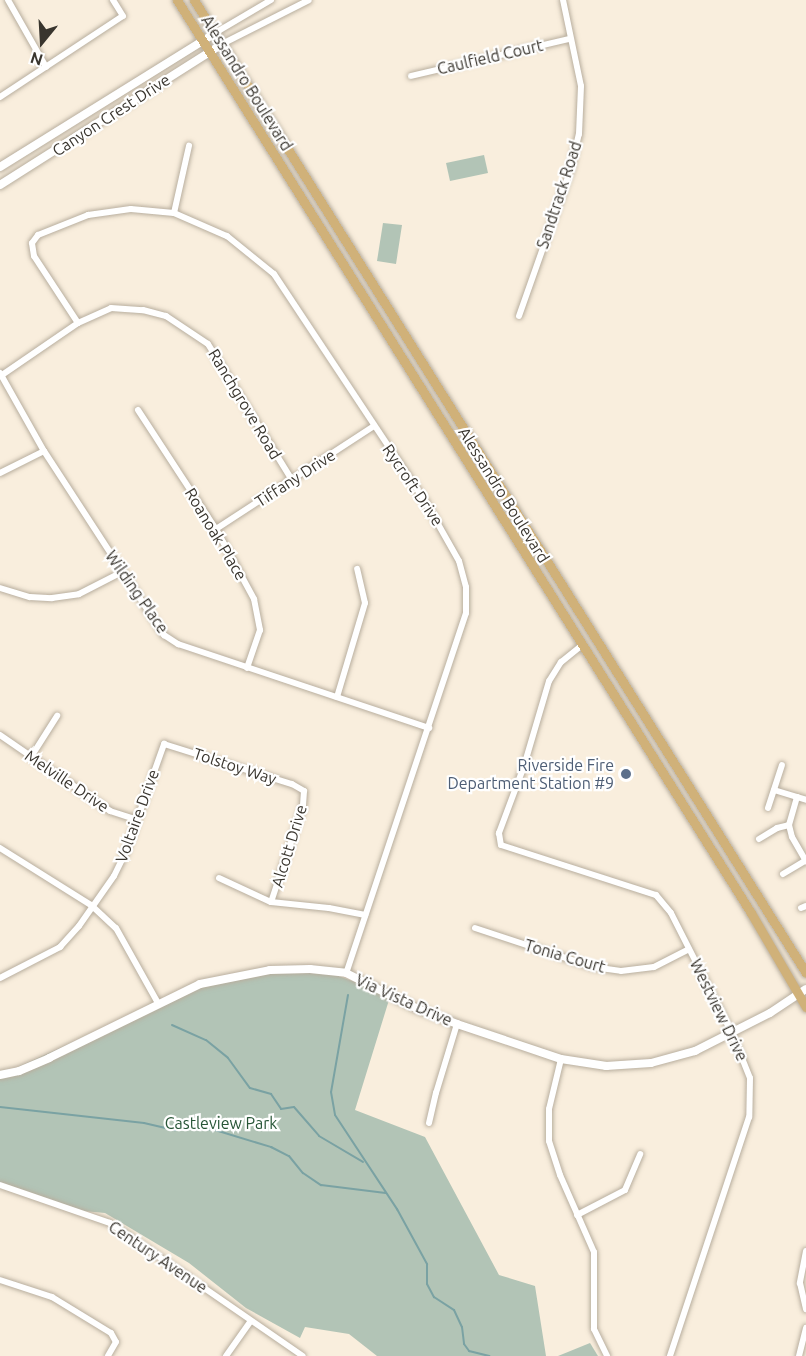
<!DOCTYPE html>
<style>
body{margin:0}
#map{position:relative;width:806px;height:1356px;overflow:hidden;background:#f9eedd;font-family:Ubuntu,sans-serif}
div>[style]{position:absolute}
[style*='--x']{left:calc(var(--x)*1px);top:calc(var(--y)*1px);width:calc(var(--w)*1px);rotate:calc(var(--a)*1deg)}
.green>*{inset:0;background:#b2c4b6}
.stream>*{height:2px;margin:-1px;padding:0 1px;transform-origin:1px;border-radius:1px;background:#7aa2a3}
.roads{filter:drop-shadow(0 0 2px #b8ae9e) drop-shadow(0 0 2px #b8ae9e)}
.street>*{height:6px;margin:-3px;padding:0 3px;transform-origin:3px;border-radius:3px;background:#fff}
.secondary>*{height:8px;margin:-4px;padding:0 4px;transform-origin:4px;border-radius:4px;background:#fff}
.primary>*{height:9px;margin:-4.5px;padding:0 4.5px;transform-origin:4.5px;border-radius:4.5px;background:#d0b179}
.dots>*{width:16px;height:16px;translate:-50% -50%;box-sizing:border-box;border:3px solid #fff;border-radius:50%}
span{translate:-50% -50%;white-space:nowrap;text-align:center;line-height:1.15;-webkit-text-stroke:4.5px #fff;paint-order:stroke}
.street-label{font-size:16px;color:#39352e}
.service-label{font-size:16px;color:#4e5e75}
.right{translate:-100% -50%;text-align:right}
.park-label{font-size:16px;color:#275536}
.north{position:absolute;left:12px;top:12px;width:60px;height:60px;-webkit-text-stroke:4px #fff;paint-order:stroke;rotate:198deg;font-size:16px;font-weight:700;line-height:24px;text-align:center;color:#39352e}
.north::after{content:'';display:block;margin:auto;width:21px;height:27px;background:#39352e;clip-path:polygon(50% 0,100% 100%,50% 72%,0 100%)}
</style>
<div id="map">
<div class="green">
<div style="clip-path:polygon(484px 155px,488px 173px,450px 181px,446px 163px)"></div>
<div style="clip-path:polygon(383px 223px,402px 225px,396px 264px,377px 261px)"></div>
<div style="clip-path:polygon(270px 969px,333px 974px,366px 986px,389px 1000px,355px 1110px,425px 1137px,499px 1275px,535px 1286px,546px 1356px,377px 1356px,349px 1334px,305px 1327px,300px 1338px,246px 1308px,189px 1263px,105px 1213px,73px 1210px,0 1186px,0 1075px,186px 991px)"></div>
<div style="clip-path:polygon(590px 1343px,598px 1356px,558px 1356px)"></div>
</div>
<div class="stream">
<div style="--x:348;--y:995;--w:98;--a:99.9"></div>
<div style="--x:331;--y:1092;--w:23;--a:80"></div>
<div style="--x:335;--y:1115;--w:113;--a:56.6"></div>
<div style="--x:397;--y:1209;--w:63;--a:61.4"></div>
<div style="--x:427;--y:1264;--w:20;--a:90"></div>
<div style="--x:427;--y:1284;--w:15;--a:62"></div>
<div style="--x:434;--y:1297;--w:24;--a:33"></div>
<div style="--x:454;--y:1310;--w:19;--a:65"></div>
<div style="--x:462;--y:1327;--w:17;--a:83"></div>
<div style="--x:464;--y:1344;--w:9;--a:54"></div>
<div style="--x:469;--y:1351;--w:21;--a:14"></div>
<div style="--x:172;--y:1025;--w:37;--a:24"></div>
<div style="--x:206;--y:1040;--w:28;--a:39"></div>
<div style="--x:228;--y:1058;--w:37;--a:54"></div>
<div style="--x:250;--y:1088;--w:22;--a:16"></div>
<div style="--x:271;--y:1094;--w:18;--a:56"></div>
<div style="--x:281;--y:1109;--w:13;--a:-9"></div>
<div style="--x:294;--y:1107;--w:38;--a:49"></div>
<div style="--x:319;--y:1136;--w:51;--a:30.6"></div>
<div style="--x:0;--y:1107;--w:145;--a:6.3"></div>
<div style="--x:144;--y:1123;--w:32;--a:13"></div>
<div style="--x:175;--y:1130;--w:15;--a:-11"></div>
<div style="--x:190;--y:1127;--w:25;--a:7"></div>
<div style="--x:215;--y:1130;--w:59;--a:16.9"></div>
<div style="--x:271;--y:1147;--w:20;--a:27"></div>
<div style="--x:289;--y:1156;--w:22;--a:51"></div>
<div style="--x:303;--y:1173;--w:22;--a:34"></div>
<div style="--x:321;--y:1185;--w:65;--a:7"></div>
</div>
<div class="roads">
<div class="street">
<div style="--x:8;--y:0;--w:77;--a:60.4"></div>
<div style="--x:215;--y:33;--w:65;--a:-30.5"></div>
<div style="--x:222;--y:44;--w:97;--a:-26.8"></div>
<div style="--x:411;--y:76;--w:162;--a:-13.2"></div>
<div style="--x:0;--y:97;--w:147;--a:-33.4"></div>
<div style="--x:123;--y:16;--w:19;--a:-122"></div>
<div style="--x:174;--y:213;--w:69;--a:-77.4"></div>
<div style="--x:519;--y:316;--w:157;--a:-70.6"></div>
<div style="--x:571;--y:168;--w:35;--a:-77"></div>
<div style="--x:579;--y:134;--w:48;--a:-87.6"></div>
<div style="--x:581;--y:86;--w:88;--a:-101.8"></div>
<div style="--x:78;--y:323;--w:80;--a:-123.3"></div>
<div style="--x:34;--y:256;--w:13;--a:-99"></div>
<div style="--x:32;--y:243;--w:10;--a:-53"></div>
<div style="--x:38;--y:235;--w:54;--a:-21.8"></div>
<div style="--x:88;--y:215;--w:43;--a:-7.9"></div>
<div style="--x:131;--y:209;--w:43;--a:5.3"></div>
<div style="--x:174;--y:213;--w:58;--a:23.5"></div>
<div style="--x:227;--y:236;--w:60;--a:39"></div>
<div style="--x:274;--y:274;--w:273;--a:56.4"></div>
<div style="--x:425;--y:501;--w:69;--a:60.5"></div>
<div style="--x:459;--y:561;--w:27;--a:75"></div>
<div style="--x:466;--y:587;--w:26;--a:90"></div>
<div style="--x:466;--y:613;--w:379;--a:108.4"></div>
<div style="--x:0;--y:373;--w:90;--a:60.6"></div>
<div style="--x:44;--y:451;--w:220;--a:56.9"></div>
<div style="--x:164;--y:635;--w:17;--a:33"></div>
<div style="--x:178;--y:644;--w:265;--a:18.5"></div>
<div style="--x:2;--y:375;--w:92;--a:-34.4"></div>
<div style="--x:78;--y:323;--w:36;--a:-24"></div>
<div style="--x:111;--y:308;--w:32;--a:4"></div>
<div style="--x:143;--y:310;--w:24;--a:15"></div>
<div style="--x:166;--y:316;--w:50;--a:33.7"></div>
<div style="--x:208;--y:344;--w:160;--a:58.3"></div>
<div style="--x:138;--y:410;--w:142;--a:56.8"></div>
<div style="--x:216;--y:529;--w:80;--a:61.5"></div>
<div style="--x:254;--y:599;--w:32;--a:79"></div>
<div style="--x:260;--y:630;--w:40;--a:108.9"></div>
<div style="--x:0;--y:473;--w:49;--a:-26.6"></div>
<div style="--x:216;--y:529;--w:189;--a:-33.1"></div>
<div style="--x:0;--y:588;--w:31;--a:17"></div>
<div style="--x:30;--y:597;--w:22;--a:3"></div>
<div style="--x:52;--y:598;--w:27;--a:-8"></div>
<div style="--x:79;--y:594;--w:48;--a:-27.1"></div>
<div style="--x:581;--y:646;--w:26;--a:141"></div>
<div style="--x:561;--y:662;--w:22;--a:122"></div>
<div style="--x:549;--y:681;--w:89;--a:106.4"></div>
<div style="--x:524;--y:766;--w:72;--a:110.5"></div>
<div style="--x:499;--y:833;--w:12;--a:81"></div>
<div style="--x:501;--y:845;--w:163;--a:17.9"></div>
<div style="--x:656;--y:895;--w:23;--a:50"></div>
<div style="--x:671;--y:913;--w:135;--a:63.1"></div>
<div style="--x:732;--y:1033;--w:48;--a:68.2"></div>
<div style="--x:750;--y:1078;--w:39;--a:91"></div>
<div style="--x:749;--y:1117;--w:252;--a:108.3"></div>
<div style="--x:337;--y:697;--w:98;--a:-73.4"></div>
<div style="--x:365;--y:603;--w:35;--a:-103"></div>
<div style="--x:0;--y:735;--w:134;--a:34.6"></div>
<div style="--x:110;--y:811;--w:28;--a:18"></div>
<div style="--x:31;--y:757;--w:49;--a:-57.6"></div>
<div style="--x:774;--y:790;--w:34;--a:17"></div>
<div style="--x:797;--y:797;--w:29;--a:106"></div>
<div style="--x:789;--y:825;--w:12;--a:76"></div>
<div style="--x:792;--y:837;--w:28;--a:60"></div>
<div style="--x:768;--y:808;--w:45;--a:-72"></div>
<div style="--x:759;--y:839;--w:21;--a:-31"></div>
<div style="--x:777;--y:828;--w:12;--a:-14"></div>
<div style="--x:0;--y:848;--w:107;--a:32.1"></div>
<div style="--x:91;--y:905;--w:34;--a:43"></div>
<div style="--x:116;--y:928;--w:86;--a:60.8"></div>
<div style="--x:783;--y:874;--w:27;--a:-31"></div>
<div style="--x:219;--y:878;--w:57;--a:24.8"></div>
<div style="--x:271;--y:902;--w:58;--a:5.9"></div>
<div style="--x:329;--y:908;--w:37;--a:11"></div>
<div style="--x:801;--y:908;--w:5;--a:-22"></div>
<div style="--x:475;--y:928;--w:124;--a:18.3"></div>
<div style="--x:593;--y:967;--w:28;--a:8"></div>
<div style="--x:621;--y:971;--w:33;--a:-7"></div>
<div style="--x:654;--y:967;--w:39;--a:-27"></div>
<div style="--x:0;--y:978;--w:68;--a:-27.3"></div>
<div style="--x:60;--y:947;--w:28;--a:-48"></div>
<div style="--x:79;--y:926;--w:61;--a:-55"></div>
<div style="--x:114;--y:876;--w:28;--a:-64"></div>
<div style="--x:126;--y:851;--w:114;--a:-70.4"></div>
<div style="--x:164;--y:744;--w:134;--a:17.4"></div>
<div style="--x:292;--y:784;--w:14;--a:30"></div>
<div style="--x:304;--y:791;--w:15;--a:94"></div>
<div style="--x:303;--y:806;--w:101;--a:108.4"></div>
<div style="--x:561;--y:1059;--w:51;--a:103.5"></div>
<div style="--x:549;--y:1109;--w:32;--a:90"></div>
<div style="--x:549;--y:1141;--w:36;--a:72"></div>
<div style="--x:560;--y:1175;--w:84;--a:66.2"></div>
<div style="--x:594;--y:1252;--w:77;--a:90"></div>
<div style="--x:594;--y:1329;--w:30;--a:64"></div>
<div style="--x:429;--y:1123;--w:31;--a:-77"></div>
<div style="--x:436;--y:1093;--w:72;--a:-73.1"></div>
<div style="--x:0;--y:1185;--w:116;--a:19.1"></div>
<div style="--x:110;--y:1223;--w:234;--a:34.6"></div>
<div style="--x:577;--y:1215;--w:54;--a:-27.5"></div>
<div style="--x:625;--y:1190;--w:39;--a:-67"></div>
<div style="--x:806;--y:1251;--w:33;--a:101"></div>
<div style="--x:800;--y:1283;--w:27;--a:77"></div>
<div style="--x:0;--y:1280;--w:55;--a:18.1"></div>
<div style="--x:52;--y:1297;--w:69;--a:31.4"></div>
<div style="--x:111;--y:1333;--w:10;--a:61"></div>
<div style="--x:116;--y:1342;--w:16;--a:120"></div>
<div style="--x:226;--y:1356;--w:42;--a:-54.8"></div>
<div style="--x:799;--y:1356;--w:29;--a:-76"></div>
</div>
<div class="secondary">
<div style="--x:0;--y:167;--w:253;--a:-31.9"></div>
<div style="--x:0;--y:185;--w:263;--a:-32.4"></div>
<div style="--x:0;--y:1075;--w:19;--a:-12"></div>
<div style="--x:19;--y:1071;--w:33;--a:-23"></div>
<div style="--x:49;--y:1058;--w:168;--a:-26.1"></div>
<div style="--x:200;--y:984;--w:71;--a:-11.3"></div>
<div style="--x:270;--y:970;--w:40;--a:-1.4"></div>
<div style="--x:310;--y:969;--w:36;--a:6"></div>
<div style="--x:346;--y:973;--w:80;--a:26.6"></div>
<div style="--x:418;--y:1009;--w:42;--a:21"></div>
<div style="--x:457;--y:1024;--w:110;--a:18.6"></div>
<div style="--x:561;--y:1059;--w:46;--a:8.8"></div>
<div style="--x:606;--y:1066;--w:45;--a:-3.8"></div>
<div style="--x:651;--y:1063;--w:46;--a:-15.3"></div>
<div style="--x:695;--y:1051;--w:84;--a:-26.9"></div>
<div style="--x:770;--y:1013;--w:43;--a:-33.7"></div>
</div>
<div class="primary">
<div style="--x:177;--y:0;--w:1078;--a:57.84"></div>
<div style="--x:751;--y:913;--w:109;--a:59.7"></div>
<div style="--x:194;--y:0;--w:1149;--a:57.83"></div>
</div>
</div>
<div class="dots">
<div style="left:626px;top:774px;background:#5c6f8a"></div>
</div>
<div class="street-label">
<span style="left:490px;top:57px;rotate:-13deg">Caulfield Court</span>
<span style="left:247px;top:83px;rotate:58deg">Alessandro Boulevard</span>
<span style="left:111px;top:115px;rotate:-33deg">Canyon Crest Drive</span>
<span style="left:559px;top:195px;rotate:-72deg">Sandtrack Road</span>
<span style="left:245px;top:404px;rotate:59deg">Ranchgrove Road</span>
<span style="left:295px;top:478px;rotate:-33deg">Tiffany Drive</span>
<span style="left:413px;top:485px;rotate:56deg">Rycroft Drive</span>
<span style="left:504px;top:495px;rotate:58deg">Alessandro Boulevard</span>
<span style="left:216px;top:534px;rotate:59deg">Roanoak Place</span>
<span style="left:137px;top:592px;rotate:55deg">Wilding Place</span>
<span style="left:235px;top:766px;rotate:18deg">Tolstoy Way</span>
<span style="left:67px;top:781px;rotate:34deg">Melville Drive</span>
<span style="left:137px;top:816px;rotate:-70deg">Voltaire Drive</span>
<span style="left:289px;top:846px;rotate:-73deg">Alcott Drive</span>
<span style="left:565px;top:956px;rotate:16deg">Tonia Court</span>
<span style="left:404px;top:1000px;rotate:24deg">Via Vista Drive</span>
<span style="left:719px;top:1010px;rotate:64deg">Westview Drive</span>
<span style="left:158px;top:1257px;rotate:34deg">Century Avenue</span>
</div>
<div class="service-label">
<span class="right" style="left:614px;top:774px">Riverside Fire<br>Department Station #9</span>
</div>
<div class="park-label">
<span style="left:221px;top:1123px">Castleview Park</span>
</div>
<div class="north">N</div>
</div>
